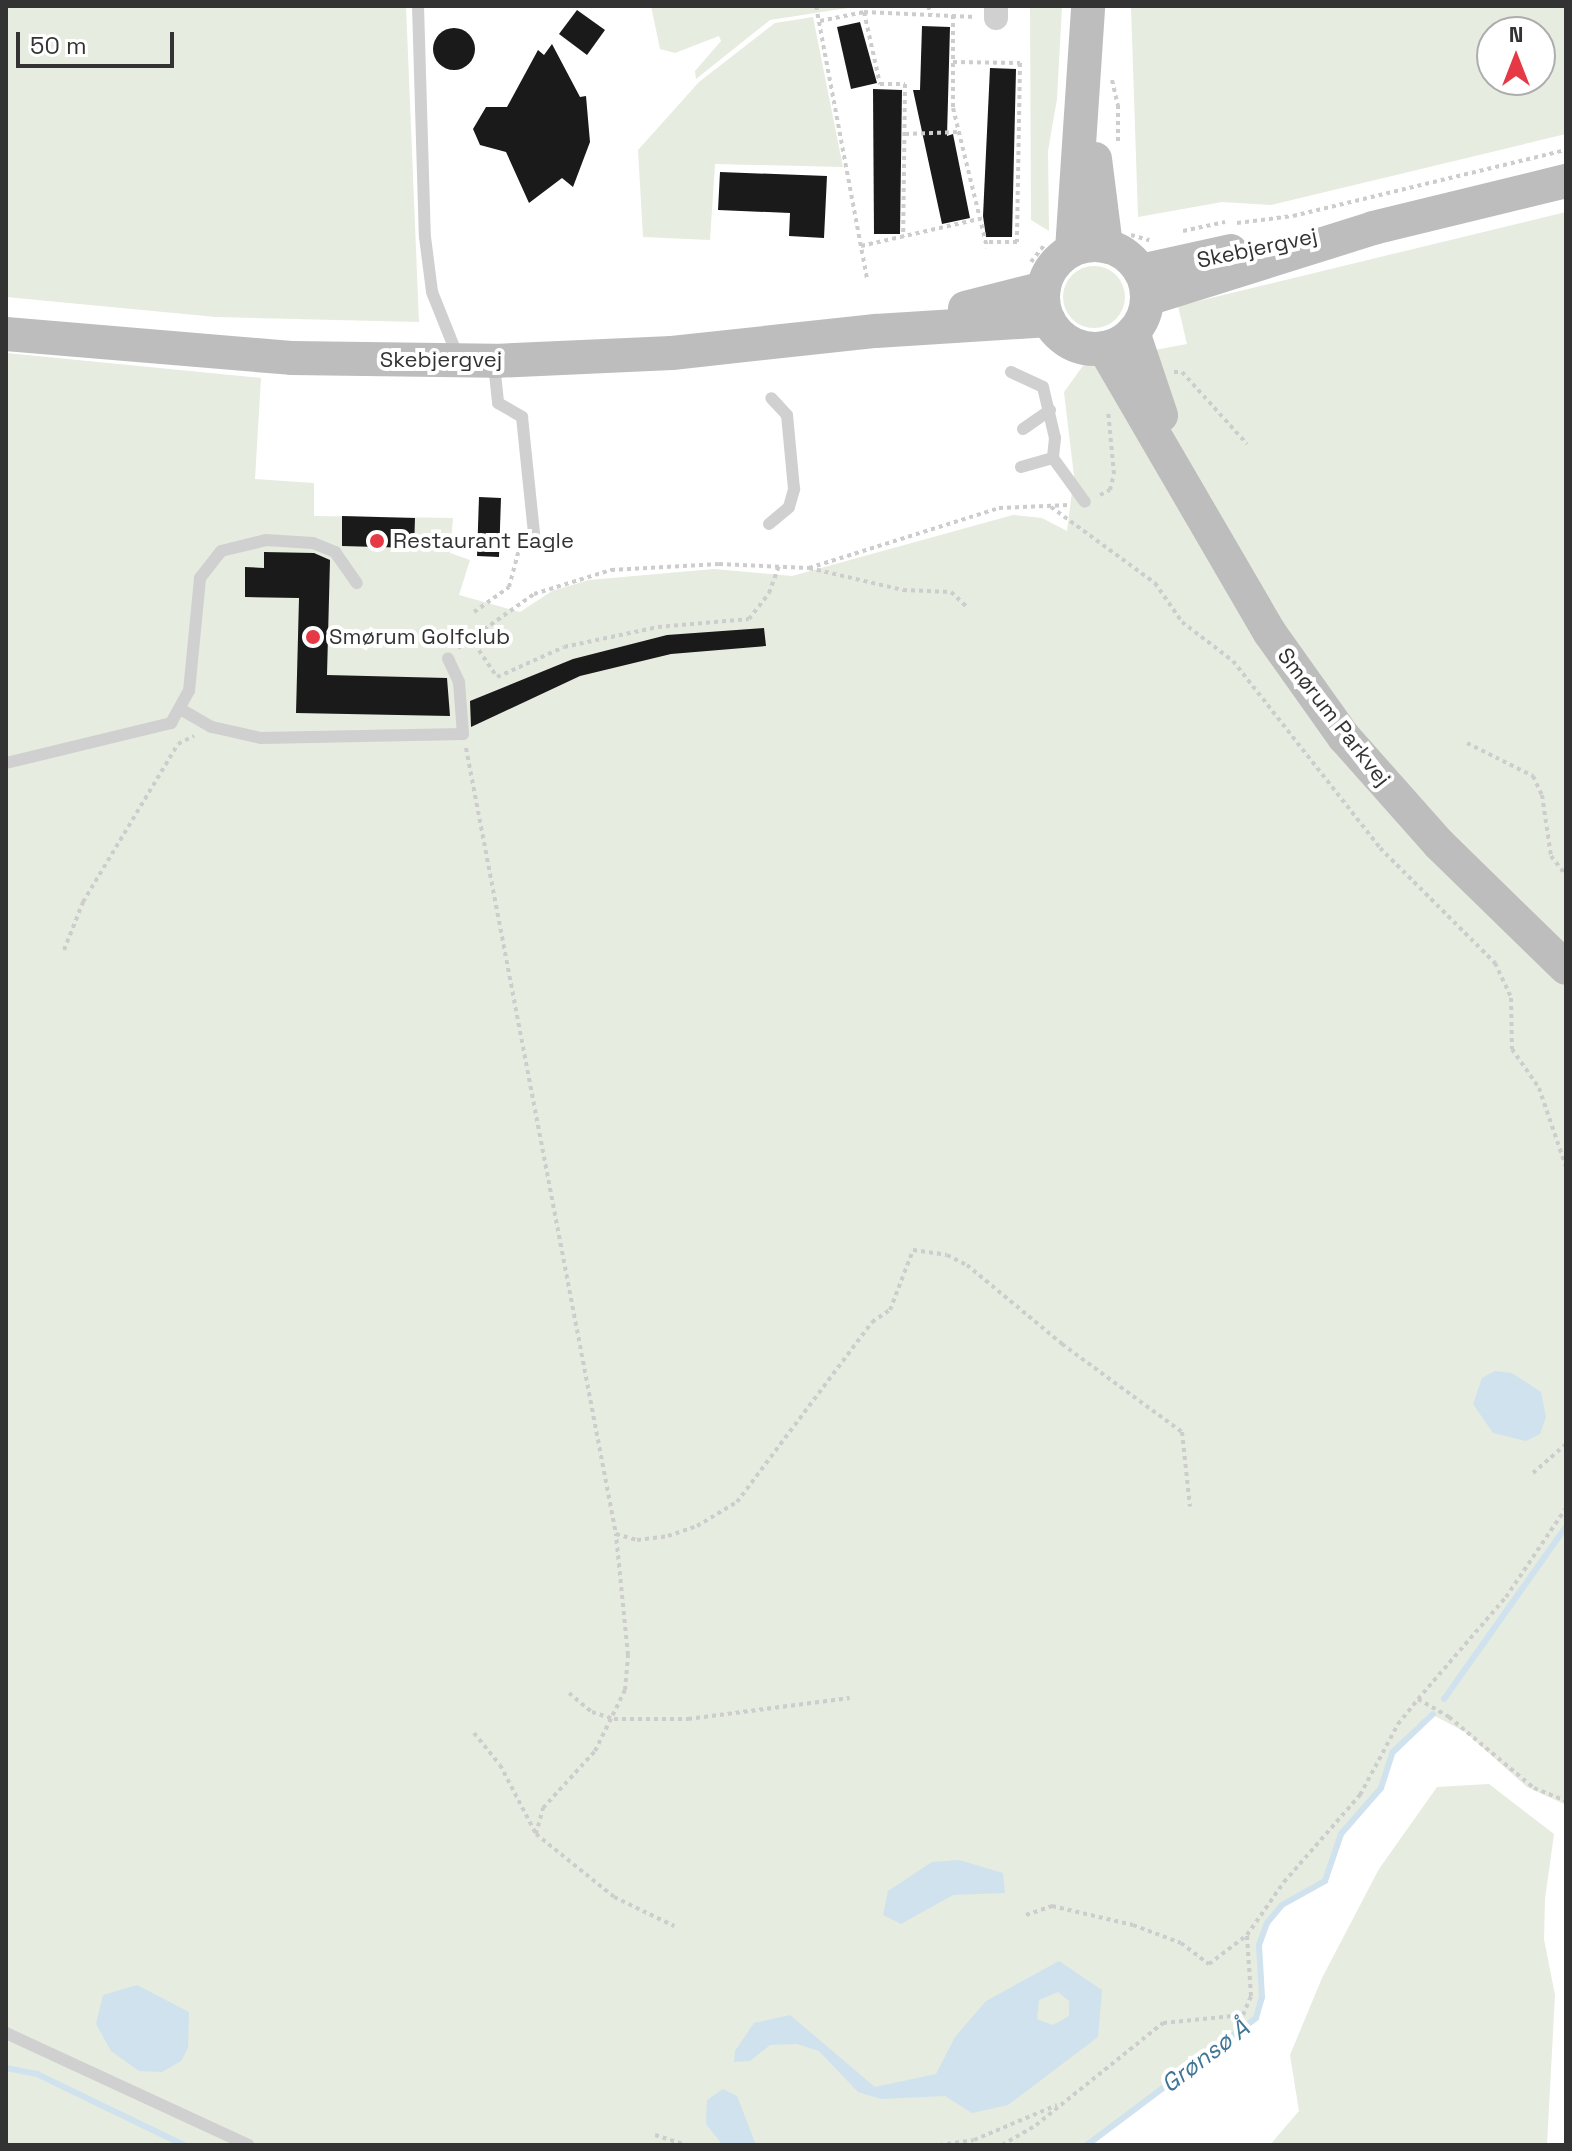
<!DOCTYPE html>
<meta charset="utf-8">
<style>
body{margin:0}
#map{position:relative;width:1572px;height:2151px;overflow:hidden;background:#fff;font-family:"Space Grotesk",sans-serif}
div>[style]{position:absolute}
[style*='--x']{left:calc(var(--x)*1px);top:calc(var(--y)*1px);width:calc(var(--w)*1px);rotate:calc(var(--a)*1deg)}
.green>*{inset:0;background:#e6ecdf}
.round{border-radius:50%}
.water>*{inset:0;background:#cfe2ee}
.stream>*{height:6px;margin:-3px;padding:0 3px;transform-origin:3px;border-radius:3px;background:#cfe2ee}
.building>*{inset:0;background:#1a1a1a}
.path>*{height:4px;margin-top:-2px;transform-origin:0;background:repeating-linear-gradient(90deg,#cdcdcd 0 4px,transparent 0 8px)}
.lane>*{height:12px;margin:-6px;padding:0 6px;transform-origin:6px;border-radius:6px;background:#d0d0d0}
.street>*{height:24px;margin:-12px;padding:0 12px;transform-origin:12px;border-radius:12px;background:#d0d0d0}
.secondary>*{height:34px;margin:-17px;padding:0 17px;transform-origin:17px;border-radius:17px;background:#bdbdbd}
.secondary>.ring{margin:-17px;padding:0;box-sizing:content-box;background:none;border:34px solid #bdbdbd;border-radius:50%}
.dots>*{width:22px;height:22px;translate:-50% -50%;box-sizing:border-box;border:4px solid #fff;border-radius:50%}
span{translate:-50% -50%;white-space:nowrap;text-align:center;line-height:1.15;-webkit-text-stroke:8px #fff;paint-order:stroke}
.street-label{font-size:22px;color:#333}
.poi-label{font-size:22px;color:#333}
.left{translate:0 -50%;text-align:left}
.water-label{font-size:24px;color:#3f7597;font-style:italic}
.frame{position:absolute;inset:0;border:8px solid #333;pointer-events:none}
.north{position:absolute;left:1476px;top:16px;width:80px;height:80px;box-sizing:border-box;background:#fff;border:2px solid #adadad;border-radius:50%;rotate:0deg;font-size:22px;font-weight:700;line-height:32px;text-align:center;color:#333}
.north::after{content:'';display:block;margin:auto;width:28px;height:36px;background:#e63946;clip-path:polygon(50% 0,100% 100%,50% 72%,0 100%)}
.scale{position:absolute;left:16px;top:32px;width:158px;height:36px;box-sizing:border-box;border:4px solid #333;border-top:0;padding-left:10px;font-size:24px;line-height:28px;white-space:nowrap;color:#333;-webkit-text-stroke:6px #fff;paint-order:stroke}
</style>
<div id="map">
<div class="green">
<div style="clip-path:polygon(6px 6px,406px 6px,419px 322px,216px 317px,6px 297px)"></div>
<div style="clip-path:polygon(651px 6px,854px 6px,854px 7px,770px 20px,696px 79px,695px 71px,721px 41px,719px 36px,675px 53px,660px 49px)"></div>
<div style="clip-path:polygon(1030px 6px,1062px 6px,1057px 99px,1048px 151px,1049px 231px,1031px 220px)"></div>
<div style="clip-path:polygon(evenodd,1131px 6px,1566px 6px,1566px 134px,1271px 205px,1222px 202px,1138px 217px,1131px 6px,1492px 32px,1540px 32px,1540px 80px,1492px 80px,1492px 32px)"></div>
<div style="clip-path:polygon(813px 17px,843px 167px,715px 164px,710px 240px,643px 237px,638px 150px,699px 82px,775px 23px)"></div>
<div style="clip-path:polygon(1566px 212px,1566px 1805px,1527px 1787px,1465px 1732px,1433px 1715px,1417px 1725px,1393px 1752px,1381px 1788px,1341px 1834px,1325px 1881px,1282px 1905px,1267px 1923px,1259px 1945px,1262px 1997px,1256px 2018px,1087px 2145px,6px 2145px,6px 353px,261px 378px,255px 479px,314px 483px,314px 516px,453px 518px,450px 553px,470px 560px,459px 595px,520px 612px,552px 591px,589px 580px,714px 569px,792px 576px,1013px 515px,1042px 518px,1067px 531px,1074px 476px,1064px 392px,1085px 363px,1187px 344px,1178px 306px)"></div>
<div class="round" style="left:1063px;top:266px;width:62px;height:62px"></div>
<div style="clip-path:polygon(1489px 1784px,1554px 1834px,1545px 1899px,1544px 1939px,1555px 1995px,1547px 2145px,1270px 2145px,1299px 2111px,1290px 2055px,1322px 1978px,1379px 1869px,1437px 1787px)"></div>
</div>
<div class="water">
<div style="clip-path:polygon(1495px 1371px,1512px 1373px,1541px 1392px,1546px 1417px,1540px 1434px,1526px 1441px,1493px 1433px,1473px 1404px,1482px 1378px)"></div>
<div style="clip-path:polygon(959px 1860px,1003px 1873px,1005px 1893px,953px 1895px,901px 1924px,883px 1915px,888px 1891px,932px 1862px)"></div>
<div style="clip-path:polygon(evenodd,1059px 1961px,1102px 1990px,1098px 2037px,1008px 2105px,972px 2113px,945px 2096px,881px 2099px,858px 2092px,819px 2051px,797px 2044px,770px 2045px,750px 2061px,734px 2062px,735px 2051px,754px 2023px,790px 2015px,875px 2087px,936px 2074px,955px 2037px,986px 2001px,1059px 1961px,1058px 1992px,1069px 2001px,1069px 2016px,1053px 2025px,1037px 2019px,1039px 2000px,1058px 1992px)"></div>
<div style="clip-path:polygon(137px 1985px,189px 2012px,188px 2048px,181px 2061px,162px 2072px,139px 2071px,111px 2051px,96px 2024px,103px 1995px)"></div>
<div style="clip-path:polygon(723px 2089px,737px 2096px,756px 2145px,721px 2143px,706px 2124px,707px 2100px)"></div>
</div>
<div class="stream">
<div style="--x:1444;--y:1699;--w:211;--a:-54.7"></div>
<div style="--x:6;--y:2068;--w:32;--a:11"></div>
<div style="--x:37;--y:2074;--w:163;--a:25.8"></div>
<div style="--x:1087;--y:2145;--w:211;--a:-36.9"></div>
<div style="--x:1256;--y:2018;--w:22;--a:-74"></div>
<div style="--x:1262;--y:1997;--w:52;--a:-93.3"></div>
<div style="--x:1259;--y:1945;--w:23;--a:-70"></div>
<div style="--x:1267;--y:1923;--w:23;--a:-50"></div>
<div style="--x:1282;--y:1905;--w:49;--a:-29.2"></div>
<div style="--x:1325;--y:1881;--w:50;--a:-71.2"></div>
<div style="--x:1341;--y:1834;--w:61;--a:-49"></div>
<div style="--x:1381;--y:1788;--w:38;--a:-72"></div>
<div style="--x:1393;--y:1752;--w:55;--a:-43.5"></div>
</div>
<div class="building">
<div style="clip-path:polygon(577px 10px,605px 30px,587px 55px,559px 34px)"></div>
<div style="clip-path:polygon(860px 22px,877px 83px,851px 89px,837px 27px)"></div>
<div style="clip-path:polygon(922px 26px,950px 27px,947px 136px,953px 134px,970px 218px,942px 224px,913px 90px,920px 90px)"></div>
<div class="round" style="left:433px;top:28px;width:42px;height:42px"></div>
<div style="clip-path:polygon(552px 44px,580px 97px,586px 96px,590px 142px,573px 187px,562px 178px,529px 203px,506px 152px,480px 145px,473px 129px,486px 107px,507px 107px,538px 50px,544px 55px)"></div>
<div style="clip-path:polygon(990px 68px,1016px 69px,1012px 237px,986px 237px,983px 216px)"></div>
<div style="clip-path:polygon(873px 89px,902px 90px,900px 234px,874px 234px)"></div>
<div style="clip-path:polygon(720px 172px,827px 176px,824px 238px,789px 236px,790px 213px,718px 210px)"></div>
<div style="clip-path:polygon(479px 497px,501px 498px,499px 557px,477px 556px)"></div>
<div style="clip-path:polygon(342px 516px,415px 518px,414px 548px,342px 546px)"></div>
<div style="clip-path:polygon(264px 552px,314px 553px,330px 560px,327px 675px,447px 678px,450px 716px,296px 713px,299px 598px,245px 597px,245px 567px,264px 568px)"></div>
<div style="clip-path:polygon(764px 628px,766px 646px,671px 654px,580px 676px,471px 727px,470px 701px,573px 659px,667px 635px)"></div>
</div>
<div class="path">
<div style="--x:816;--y:6;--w:277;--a:79.4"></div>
<div style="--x:928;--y:6;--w:9;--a:69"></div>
<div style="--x:864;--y:12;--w:74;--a:77.5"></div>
<div style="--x:880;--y:84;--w:25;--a:0"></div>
<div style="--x:905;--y:84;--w:153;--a:90.7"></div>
<div style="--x:953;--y:15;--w:93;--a:90"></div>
<div style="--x:953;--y:108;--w:144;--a:76.3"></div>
<div style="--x:820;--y:21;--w:45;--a:-11.6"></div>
<div style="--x:864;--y:12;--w:112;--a:2.6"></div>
<div style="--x:953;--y:62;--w:67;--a:0.9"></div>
<div style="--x:1020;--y:63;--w:179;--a:91"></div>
<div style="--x:1017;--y:242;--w:32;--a:180"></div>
<div style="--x:1112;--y:80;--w:26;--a:77"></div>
<div style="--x:1118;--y:105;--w:37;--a:90"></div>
<div style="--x:905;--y:134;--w:54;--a:-2.1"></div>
<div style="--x:1237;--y:223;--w:56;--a:-7.1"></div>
<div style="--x:1293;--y:216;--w:281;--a:-13.6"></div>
<div style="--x:1183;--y:231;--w:43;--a:-12.1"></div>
<div style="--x:1131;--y:235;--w:19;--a:16"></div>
<div style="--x:861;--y:246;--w:121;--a:-12.9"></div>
<div style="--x:1031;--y:262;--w:23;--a:-52"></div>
<div style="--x:1174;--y:372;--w:8;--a:0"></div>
<div style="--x:1182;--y:372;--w:97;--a:47.9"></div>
<div style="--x:1100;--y:495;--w:11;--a:-27"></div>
<div style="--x:1110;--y:490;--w:16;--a:-76"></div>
<div style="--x:1114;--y:474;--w:63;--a:-95.4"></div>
<div style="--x:1051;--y:507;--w:129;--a:36.2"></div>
<div style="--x:1155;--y:583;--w:47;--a:55.3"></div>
<div style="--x:1182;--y:622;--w:64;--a:37.4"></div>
<div style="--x:1233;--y:661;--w:238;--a:51.8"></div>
<div style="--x:1380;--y:848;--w:163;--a:45"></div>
<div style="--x:1495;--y:963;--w:38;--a:65"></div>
<div style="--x:1511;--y:998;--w:51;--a:88.9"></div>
<div style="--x:1512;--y:1049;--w:47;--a:55.3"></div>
<div style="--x:1539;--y:1088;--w:83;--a:71.1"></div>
<div style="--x:809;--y:568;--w:199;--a:-17.5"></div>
<div style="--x:999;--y:508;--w:70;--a:-2.5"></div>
<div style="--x:474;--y:612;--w:43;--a:-35.5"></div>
<div style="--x:509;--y:587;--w:38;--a:-75"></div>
<div style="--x:470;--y:637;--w:48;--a:56"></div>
<div style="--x:497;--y:677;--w:73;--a:-24.1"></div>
<div style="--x:564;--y:647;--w:96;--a:-12"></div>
<div style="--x:658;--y:627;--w:91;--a:-5"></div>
<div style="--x:749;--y:619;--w:33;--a:-52"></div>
<div style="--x:769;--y:593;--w:29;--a:-70"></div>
<div style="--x:458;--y:648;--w:93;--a:-35.4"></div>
<div style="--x:534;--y:594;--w:81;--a:-17.3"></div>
<div style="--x:611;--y:570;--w:108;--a:-3.2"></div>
<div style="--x:719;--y:564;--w:90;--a:2.5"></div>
<div style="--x:809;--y:568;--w:97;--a:13.2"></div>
<div style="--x:903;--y:590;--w:48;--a:2.4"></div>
<div style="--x:951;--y:592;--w:23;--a:43"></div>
<div style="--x:1467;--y:743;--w:74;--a:26.6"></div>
<div style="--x:1533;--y:776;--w:21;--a:65"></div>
<div style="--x:1542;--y:795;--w:62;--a:81.6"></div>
<div style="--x:1551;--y:856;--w:24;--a:52"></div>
<div style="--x:466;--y:748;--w:800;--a:79.2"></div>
<div style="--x:616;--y:1534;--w:22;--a:16"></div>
<div style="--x:637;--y:1540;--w:31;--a:-7"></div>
<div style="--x:668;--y:1536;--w:31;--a:-19"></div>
<div style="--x:697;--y:1526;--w:47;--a:-31"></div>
<div style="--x:737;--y:1502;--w:225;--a:-53.1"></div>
<div style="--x:872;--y:1322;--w:22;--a:-34"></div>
<div style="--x:890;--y:1310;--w:64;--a:-69"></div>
<div style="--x:913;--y:1250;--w:34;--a:8"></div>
<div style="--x:947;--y:1255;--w:22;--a:27"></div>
<div style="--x:967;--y:1265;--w:124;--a:39.7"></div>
<div style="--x:1062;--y:1344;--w:149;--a:36.3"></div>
<div style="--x:1182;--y:1432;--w:75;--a:83.9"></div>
<div style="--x:64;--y:950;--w:52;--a:-68.4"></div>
<div style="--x:83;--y:902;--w:184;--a:-59"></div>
<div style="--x:178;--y:744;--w:18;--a:-27"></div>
<div style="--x:1533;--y:1473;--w:44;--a:-41.3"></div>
<div style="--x:569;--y:1693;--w:30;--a:40"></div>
<div style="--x:592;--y:1712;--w:23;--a:18"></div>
<div style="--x:614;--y:1719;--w:74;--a:0"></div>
<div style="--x:688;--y:1719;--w:163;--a:-7.4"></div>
<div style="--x:1418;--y:1699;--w:135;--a:-49.2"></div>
<div style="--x:1506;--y:1597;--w:107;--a:-56"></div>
<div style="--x:474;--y:1733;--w:41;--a:50.9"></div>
<div style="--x:500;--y:1765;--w:78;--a:62.4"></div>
<div style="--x:536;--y:1834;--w:100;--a:38.9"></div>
<div style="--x:614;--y:1897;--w:67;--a:25.8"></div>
<div style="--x:536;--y:1834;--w:27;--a:-75"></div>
<div style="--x:543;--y:1808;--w:77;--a:-47.6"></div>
<div style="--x:595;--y:1751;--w:68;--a:-63.8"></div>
<div style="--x:625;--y:1690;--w:35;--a:-85"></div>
<div style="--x:628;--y:1655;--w:122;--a:-95.7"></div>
<div style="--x:1026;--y:1915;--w:28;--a:-19"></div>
<div style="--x:1052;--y:1906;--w:83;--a:13.2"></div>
<div style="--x:1133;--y:1925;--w:51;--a:20.6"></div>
<div style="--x:1181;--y:1943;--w:35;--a:37"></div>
<div style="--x:1209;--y:1964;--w:48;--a:-37.3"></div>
<div style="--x:655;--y:2135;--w:33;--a:18"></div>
<div style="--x:939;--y:2145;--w:35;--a:-8"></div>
<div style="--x:974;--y:2140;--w:90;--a:-22.9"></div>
<div style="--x:1002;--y:2145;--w:39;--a:-30"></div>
<div style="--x:1036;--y:2125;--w:163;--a:-38.8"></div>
<div style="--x:1163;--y:2023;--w:80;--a:-5.7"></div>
<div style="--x:1243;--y:2015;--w:21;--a:-67"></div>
<div style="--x:1251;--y:1996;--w:61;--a:-93.8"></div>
<div style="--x:1247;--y:1935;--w:65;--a:-55.1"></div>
<div style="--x:1284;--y:1882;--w:116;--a:-48.9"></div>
<div style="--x:1360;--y:1795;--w:81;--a:-61.8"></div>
<div style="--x:1398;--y:1724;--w:32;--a:-51"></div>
<div style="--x:1418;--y:1699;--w:36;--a:30"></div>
<div style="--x:1449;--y:1717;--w:111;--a:39.9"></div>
<div style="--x:1534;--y:1788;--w:35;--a:22"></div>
</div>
<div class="lane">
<div style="--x:418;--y:6;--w:231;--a:88.3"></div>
<div style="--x:425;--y:237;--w:55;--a:82.7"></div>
<div style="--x:432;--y:292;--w:70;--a:68.2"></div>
<div style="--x:494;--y:364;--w:39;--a:84"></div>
<div style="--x:498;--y:403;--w:28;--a:30"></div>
<div style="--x:522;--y:417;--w:127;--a:84.1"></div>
<div style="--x:1011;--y:372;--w:35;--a:25"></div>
<div style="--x:1043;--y:387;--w:52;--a:76.8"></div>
<div style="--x:1055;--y:438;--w:20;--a:96"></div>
<div style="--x:1053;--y:458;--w:54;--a:54"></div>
<div style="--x:1023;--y:429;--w:33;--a:-35"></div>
<div style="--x:1021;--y:467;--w:33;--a:-16"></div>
<div style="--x:769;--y:524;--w:26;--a:-40"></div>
<div style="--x:789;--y:507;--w:19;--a:-74"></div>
<div style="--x:794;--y:489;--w:74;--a:-95.4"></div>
<div style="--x:787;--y:415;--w:23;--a:-133"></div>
<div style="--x:182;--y:710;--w:34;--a:30"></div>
<div style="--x:212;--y:727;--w:50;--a:12.7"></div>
<div style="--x:261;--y:738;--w:202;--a:-1.1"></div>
<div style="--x:463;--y:734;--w:52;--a:-94.4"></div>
<div style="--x:459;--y:682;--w:26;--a:-115"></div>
<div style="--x:6;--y:763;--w:170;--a:-13.6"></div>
<div style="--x:171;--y:723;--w:37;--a:-61"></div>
<div style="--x:189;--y:691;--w:114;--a:-84.4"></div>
<div style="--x:200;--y:578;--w:34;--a:-52"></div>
<div style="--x:221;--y:551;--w:46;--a:-13.7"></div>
<div style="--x:266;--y:540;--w:47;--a:3.7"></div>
<div style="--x:313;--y:543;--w:24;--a:22"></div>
<div style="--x:335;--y:552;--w:38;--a:55"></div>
<div style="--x:6;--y:2033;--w:267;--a:24.8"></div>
</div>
<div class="street">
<div style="--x:996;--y:18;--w:12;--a:-90"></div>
</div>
<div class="secondary">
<div style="--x:1095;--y:159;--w:88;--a:82.8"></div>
<div class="ring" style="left:1043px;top:245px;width:70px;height:70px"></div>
<div style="--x:1072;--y:250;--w:245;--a:-86.2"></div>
<div style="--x:1140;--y:271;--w:93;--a:-12.4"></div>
<div style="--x:1147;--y:299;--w:237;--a:-17.4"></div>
<div style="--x:1373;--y:228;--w:199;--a:-13.7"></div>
<div style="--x:965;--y:308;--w:81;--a:-14.2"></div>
<div style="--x:1133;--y:332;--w:88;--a:71.4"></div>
<div style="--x:6;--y:334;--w:286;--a:4.8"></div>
<div style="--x:291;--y:358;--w:203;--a:0.8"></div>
<div style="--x:494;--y:361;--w:178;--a:-2.6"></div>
<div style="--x:672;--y:353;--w:205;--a:-6.2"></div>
<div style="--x:876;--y:331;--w:173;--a:-3.6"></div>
<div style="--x:1104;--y:348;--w:330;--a:59.8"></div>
<div style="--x:1270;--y:633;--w:128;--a:54.6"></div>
<div style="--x:1344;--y:737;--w:143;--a:48.4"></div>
<div style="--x:1439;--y:844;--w:177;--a:44.3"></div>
</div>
<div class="dots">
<div style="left:377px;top:541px;background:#e63946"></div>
<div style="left:313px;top:637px;background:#e63946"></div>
</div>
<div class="street-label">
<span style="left:1257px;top:248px;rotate:-12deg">Skebjergvej</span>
<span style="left:441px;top:360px">Skebjergvej</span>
<span style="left:1334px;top:717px;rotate:52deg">Smørum Parkvej</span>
</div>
<div class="poi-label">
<span class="left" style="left:393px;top:541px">Restaurant Eagle</span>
<span class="left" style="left:329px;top:637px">Smørum Golfclub</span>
</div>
<div class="water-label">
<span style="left:1205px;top:2056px;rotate:-37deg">Grønsø Å</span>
</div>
<div class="frame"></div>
<div class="north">N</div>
<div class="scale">50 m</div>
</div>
